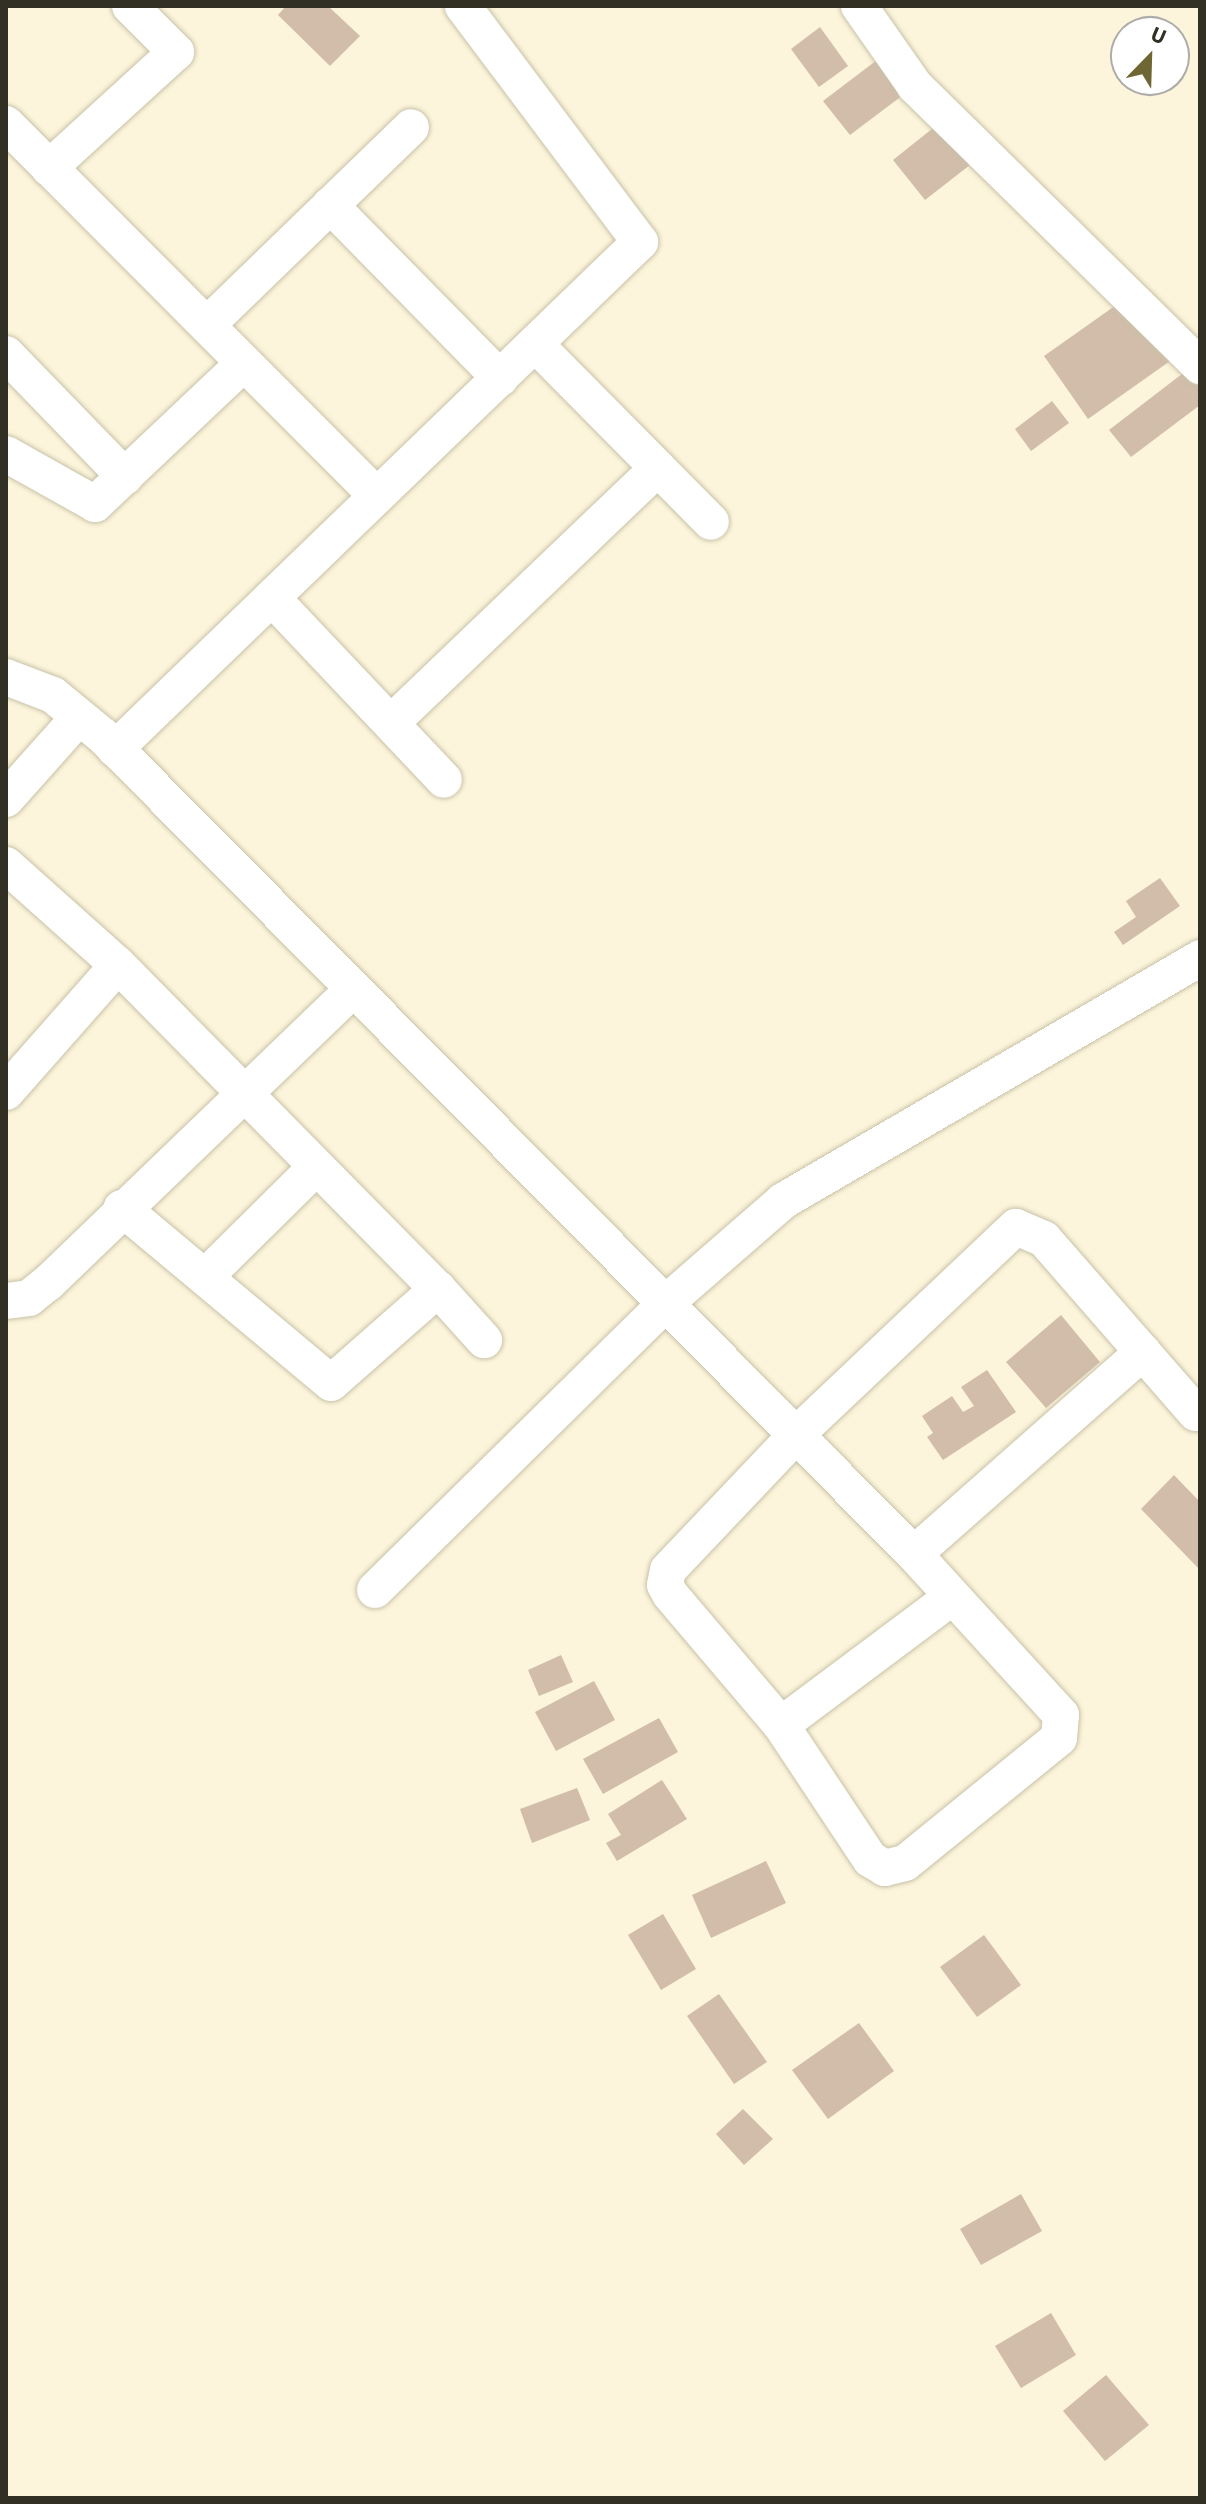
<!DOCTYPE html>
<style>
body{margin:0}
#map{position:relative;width:1206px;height:2504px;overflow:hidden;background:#fcf5db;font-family:"Source Sans 3",sans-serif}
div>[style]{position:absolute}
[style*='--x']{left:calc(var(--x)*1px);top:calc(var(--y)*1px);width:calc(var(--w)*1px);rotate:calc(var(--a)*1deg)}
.building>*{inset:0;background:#d1bda9}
.roads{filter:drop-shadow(0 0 2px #c8c2a9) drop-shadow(0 0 2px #c8c2a9)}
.minor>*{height:36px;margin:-18px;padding:0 18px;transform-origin:18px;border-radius:18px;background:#fff}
span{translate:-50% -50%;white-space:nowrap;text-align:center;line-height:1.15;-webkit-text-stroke:6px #fff;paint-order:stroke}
.frame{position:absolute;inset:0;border:8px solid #322f25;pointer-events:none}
.north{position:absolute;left:1110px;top:16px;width:80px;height:80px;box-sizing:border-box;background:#fff;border:2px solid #adaca8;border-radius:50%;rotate:23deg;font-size:22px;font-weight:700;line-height:32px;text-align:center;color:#322f25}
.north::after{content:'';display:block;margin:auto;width:28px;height:36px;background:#6e6633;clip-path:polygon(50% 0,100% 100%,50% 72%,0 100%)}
</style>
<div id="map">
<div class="building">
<div style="clip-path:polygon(286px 6px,328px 6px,360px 36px,330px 66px,278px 15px)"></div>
<div style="clip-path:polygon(820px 27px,848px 66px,819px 87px,791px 49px)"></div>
<div style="clip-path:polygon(877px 60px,903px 95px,850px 135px,823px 101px)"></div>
<div style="clip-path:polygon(952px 113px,984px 154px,925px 200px,893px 160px)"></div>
<div style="clip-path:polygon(1136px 291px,1180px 354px,1088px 419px,1044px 356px)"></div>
<div style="clip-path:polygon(1195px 364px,1200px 371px,1200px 405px,1131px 457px,1109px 430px)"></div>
<div style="clip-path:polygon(1052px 401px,1069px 423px,1031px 451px,1015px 429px)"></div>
<div style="clip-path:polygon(1160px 878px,1180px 906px,1123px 945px,1114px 932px,1136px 917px,1126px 901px)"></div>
<div style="clip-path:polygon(1061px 1315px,1100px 1362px,1046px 1408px,1006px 1362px)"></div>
<div style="clip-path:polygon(987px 1370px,1016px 1412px,943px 1460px,927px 1437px,933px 1433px,922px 1416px,952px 1396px,963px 1412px,974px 1406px,961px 1387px)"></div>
<div style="clip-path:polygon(1174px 1475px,1200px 1502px,1200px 1570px,1141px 1509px)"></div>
<div style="clip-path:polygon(561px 1655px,573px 1682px,539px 1696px,528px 1670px)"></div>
<div style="clip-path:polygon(594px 1681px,615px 1720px,556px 1751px,535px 1712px)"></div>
<div style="clip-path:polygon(659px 1718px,678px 1752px,603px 1794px,583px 1759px)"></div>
<div style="clip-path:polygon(662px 1780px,687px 1819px,617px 1861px,606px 1843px,621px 1835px,608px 1814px)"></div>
<div style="clip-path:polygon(577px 1788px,590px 1820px,532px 1843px,520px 1809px)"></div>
<div style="clip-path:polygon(766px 1861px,786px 1903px,711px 1938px,692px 1895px)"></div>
<div style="clip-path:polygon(663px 1914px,696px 1969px,661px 1990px,628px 1935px)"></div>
<div style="clip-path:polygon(984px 1935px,1021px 1985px,977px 2017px,940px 1967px)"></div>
<div style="clip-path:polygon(719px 1994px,767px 2062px,734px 2084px,687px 2016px)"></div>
<div style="clip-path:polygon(859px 2023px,894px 2071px,828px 2119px,792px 2070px)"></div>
<div style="clip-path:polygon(743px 2109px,773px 2139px,744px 2165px,716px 2134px)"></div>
<div style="clip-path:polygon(1021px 2194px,1042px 2231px,981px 2265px,960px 2229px)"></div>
<div style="clip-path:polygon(1051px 2313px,1076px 2355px,1021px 2388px,995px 2346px)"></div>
<div style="clip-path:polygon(1106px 2375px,1149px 2425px,1105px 2461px,1063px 2411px)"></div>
</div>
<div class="roads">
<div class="minor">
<div style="--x:859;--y:6;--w:98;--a:55"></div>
<div style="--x:915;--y:86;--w:400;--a:44.5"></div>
<div style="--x:6;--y:124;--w:525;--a:45.08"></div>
<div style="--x:49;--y:168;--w:172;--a:-42.4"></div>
<div style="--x:176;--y:52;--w:65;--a:-135"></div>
<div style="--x:330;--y:205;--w:243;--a:45.5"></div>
<div style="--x:207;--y:325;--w:284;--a:-44.1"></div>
<div style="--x:535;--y:344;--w:250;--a:45.3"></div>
<div style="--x:6;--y:354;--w:171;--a:45.9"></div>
<div style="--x:6;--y:454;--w:102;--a:29.3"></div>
<div style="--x:95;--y:504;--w:205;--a:-43.4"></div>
<div style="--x:272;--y:598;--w:250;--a:46.6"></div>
<div style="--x:6;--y:677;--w:50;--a:21"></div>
<div style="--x:53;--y:695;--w:65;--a:39.4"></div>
<div style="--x:103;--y:736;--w:1152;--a:45.25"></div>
<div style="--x:391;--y:723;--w:369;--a:-43.7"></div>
<div style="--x:115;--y:749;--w:730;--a:-44"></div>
<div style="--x:640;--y:242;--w:295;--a:-126.9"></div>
<div style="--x:6;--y:799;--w:110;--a:-48.3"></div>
<div style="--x:6;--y:865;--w:150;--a:41.8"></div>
<div style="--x:118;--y:965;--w:455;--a:45.4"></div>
<div style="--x:438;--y:1289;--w:142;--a:138.7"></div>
<div style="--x:331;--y:1383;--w:273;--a:-140.1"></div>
<div style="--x:6;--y:1092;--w:169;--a:-48.6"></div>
<div style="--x:205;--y:1277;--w:153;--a:-44.7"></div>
<div style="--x:438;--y:1289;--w:69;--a:48"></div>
<div style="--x:6;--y:1301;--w:23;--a:-7"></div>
<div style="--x:29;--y:1298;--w:26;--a:-39"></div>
<div style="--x:49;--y:1282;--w:422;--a:-43.9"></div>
<div style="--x:1143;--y:1352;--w:305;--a:138.6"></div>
<div style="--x:914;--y:1554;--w:218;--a:47.6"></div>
<div style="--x:1061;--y:1715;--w:23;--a:95"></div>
<div style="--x:1059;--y:1738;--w:198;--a:140.9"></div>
<div style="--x:905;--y:1863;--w:21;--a:166"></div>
<div style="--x:885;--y:1868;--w:17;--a:-149"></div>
<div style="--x:870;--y:1859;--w:161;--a:-123.6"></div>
<div style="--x:781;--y:1725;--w:172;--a:-130.3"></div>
<div style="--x:670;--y:1594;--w:10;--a:-119"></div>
<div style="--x:665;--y:1585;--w:15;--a:-79"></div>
<div style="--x:668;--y:1570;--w:189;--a:-46.5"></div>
<div style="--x:798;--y:1433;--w:300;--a:-43.4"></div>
<div style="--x:1016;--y:1227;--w:30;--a:23"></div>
<div style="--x:1044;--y:1239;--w:231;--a:48.9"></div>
<div style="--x:375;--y:1590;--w:410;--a:-44.6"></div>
<div style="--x:667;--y:1302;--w:154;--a:-41"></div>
<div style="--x:783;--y:1201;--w:483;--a:-30.2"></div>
<div style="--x:781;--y:1725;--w:214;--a:-36.8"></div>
</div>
</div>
<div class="frame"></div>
<div class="north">U</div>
</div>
